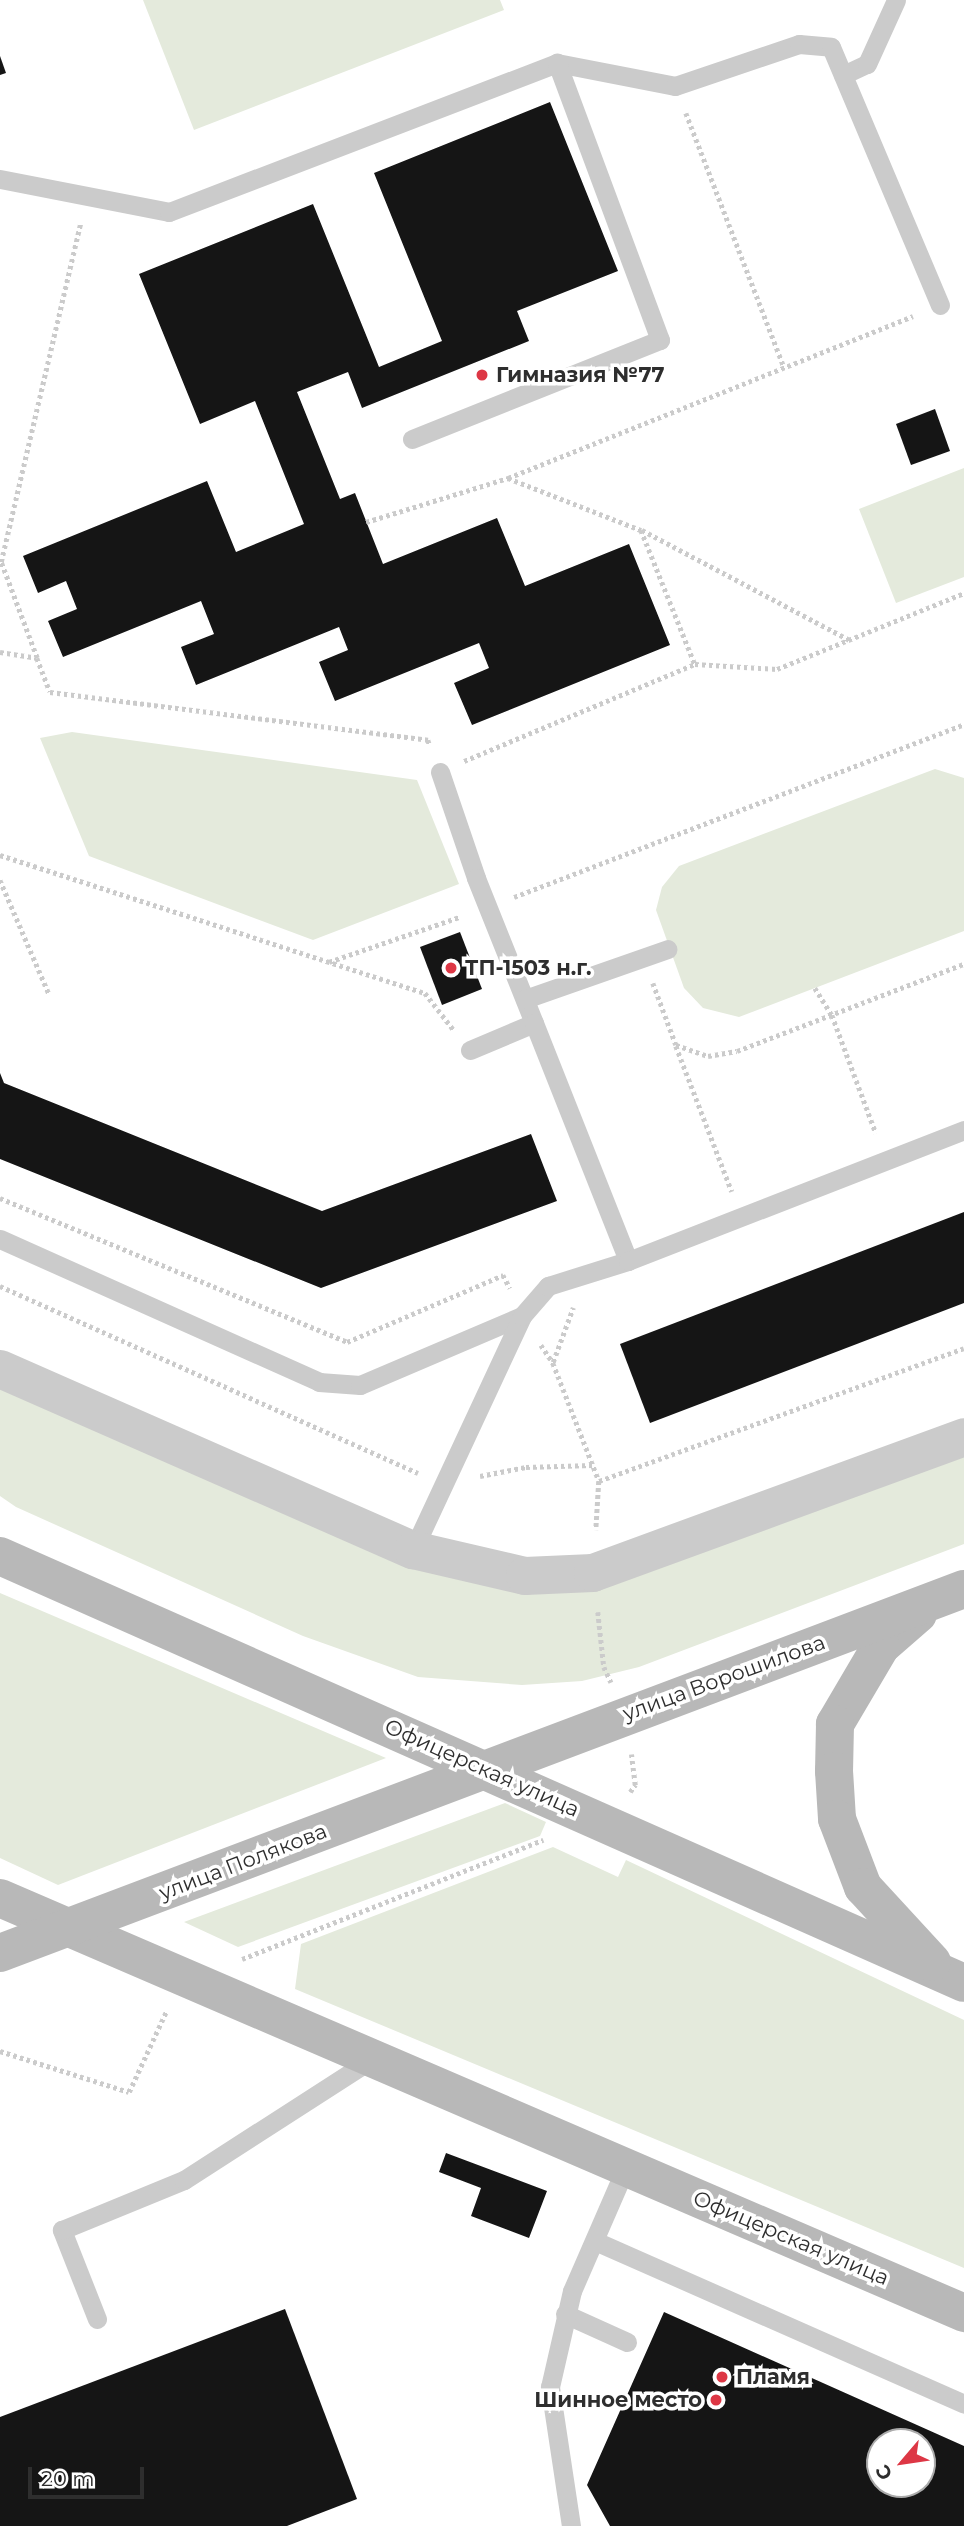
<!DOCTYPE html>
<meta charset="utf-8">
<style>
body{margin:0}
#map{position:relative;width:964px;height:2526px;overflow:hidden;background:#fff;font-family:Montserrat,sans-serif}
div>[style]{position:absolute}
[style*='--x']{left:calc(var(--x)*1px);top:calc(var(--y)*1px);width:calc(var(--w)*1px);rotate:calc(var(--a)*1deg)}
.green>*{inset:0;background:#e4eadc}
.building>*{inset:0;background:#151515}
.path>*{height:4.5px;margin-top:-2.25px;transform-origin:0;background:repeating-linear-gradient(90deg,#cbcbcb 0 3.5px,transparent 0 7px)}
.lane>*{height:19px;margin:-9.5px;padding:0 9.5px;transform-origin:9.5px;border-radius:9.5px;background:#cbcbcb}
.street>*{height:38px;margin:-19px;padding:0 19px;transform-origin:19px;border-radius:19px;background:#cbcbcb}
.secondary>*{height:38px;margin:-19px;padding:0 19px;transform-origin:19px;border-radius:19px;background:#b8b8b8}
.dots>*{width:19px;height:19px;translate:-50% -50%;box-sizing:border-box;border:4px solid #fff;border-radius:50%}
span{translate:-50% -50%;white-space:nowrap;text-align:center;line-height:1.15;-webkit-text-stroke:7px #fff;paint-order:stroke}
.poi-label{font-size:21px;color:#2e2e2e;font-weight:700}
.left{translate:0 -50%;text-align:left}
.right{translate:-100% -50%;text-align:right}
.street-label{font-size:21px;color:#2e2e2e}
.north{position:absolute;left:866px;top:2428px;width:70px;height:70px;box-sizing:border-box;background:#fff;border:2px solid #ababab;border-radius:50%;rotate:241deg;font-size:19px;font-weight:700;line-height:28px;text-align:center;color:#2e2e2e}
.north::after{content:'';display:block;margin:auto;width:24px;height:32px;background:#dd3745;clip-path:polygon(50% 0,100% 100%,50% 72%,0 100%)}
.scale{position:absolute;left:28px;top:2467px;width:116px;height:32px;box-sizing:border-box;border:4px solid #2e2e2e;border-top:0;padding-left:9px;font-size:21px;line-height:24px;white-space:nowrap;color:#2e2e2e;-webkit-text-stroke:5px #fff;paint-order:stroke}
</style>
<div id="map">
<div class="green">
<div style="clip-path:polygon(143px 0,500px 0,504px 10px,194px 130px)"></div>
<div style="clip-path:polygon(964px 468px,964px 577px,896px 603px,859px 509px)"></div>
<div style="clip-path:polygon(72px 732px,417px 780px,459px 884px,313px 940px,89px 856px,40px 738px)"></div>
<div style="clip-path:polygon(935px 769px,964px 778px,964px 931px,739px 1017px,703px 1008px,684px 988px,656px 910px,662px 887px,679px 866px)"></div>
<div style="clip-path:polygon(0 1383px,490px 1584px,964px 1445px,964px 1544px,639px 1667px,582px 1681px,522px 1685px,418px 1677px,303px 1636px,16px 1507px,0 1496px)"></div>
<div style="clip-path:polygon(0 1593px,386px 1758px,58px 1885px,0 1858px)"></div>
<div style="clip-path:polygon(505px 1803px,546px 1822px,540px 1836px,238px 1947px,184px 1922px)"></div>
<div style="clip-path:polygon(553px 1847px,618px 1877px,626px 1860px,964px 2020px,964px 2268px,295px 1989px,301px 1944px)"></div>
</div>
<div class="building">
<div style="clip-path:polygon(0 56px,6px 73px,0 75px)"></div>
<div style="clip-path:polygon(550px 102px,618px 271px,517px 311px,529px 341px,362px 408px,348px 372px,297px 392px,340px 499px,355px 493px,383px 564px,497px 518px,525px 586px,629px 544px,670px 645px,472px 725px,454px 683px,489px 668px,479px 643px,335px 701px,319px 662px,348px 650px,339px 627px,196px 685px,181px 647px,214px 634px,201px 601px,63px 657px,48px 621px,77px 609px,66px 581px,38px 593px,23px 556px,207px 481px,236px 552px,304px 524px,255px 401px,200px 424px,139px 274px,313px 204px,379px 367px,442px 341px,374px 173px)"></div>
<div style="clip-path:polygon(935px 409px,950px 451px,911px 465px,896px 424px)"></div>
<div style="clip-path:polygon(460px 932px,482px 989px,442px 1005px,420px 947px)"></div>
<div style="clip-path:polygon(0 1073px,4px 1083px,322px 1211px,531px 1134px,557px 1201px,321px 1288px,0 1159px)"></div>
<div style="clip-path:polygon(964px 1212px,964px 1303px,650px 1423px,620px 1344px)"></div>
<div style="clip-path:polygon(446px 2153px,547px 2191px,529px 2238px,471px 2216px,481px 2188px,439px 2172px)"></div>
<div style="clip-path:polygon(285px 2309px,357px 2499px,287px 2526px,0 2526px,0 2417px)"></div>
<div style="clip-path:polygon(evenodd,664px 2312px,964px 2446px,964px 2526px,610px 2526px,587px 2485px,664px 2312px,880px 2442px,922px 2442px,922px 2484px,880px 2484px,880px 2442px)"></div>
</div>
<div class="path">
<div style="--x:686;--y:113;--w:272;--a:68.9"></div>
<div style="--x:508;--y:478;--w:436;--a:-21.8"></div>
<div style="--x:366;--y:522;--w:149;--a:-17.2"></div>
<div style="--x:508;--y:478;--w:143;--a:21.4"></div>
<div style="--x:641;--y:530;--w:144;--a:68.1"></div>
<div style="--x:642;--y:530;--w:235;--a:27.9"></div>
<div style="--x:0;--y:652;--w:37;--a:9"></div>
<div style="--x:37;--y:658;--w:36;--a:69"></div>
<div style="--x:50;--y:692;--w:381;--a:7.2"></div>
<div style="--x:428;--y:740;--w:6;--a:72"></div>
<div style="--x:37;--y:658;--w:103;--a:-110.6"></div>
<div style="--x:1;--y:562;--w:347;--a:-76.8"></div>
<div style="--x:464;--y:761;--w:251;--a:-22.8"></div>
<div style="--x:695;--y:664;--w:82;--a:3.5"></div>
<div style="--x:777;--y:669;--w:202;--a:-22.1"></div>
<div style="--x:0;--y:855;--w:447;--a:18"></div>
<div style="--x:425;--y:993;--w:46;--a:52.1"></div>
<div style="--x:0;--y:880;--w:124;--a:66.7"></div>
<div style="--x:514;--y:897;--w:482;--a:-21"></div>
<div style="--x:329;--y:962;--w:139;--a:-19"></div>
<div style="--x:653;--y:983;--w:66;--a:69.6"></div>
<div style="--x:676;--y:1045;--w:34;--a:19"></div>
<div style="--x:708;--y:1056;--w:29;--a:-10"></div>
<div style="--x:737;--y:1051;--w:243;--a:-21"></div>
<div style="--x:815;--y:988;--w:32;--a:58"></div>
<div style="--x:832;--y:1015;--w:126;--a:69.6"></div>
<div style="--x:676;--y:1046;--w:156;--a:69"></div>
<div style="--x:0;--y:1198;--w:376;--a:22.5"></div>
<div style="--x:347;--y:1342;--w:170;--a:-23.2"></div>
<div style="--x:503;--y:1275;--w:15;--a:62"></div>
<div style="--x:0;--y:1286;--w:458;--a:24.1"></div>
<div style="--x:541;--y:1345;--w:22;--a:56"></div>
<div style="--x:553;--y:1363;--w:127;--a:68.7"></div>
<div style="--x:599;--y:1481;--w:49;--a:93.5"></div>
<div style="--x:553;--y:1362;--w:58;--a:-69.7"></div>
<div style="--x:480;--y:1476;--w:47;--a:-11.1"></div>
<div style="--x:526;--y:1467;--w:66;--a:-1.7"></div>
<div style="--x:599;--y:1481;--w:388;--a:-20"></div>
<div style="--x:598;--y:1612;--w:55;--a:83.8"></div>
<div style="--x:604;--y:1667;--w:17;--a:65"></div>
<div style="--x:630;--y:1792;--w:9;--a:-54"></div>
<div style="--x:635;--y:1785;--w:31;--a:-97"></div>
<div style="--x:242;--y:1959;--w:324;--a:-21.6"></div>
<div style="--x:0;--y:2051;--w:135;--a:17.6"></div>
<div style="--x:129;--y:2092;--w:88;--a:-65.2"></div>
</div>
<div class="lane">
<div style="--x:843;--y:75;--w:26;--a:-25"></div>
<div style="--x:867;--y:64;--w:70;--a:-65.6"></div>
<div style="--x:0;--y:179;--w:172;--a:11"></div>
<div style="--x:169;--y:212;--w:416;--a:-21"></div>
<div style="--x:557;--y:63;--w:120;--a:11"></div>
<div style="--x:675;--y:86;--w:131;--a:-18.7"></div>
<div style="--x:799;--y:44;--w:32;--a:5"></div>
<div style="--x:831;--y:47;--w:280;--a:67.1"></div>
<div style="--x:412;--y:439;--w:267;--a:-21.8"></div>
<div style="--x:660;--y:340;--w:296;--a:-110.4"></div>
<div style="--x:440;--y:772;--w:112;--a:71.2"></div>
<div style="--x:476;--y:878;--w:156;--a:68.2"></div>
<div style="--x:525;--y:999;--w:151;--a:-19.3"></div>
<div style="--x:470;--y:1050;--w:69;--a:-22.9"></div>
<div style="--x:534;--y:1023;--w:256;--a:68.4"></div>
<div style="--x:0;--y:1239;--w:350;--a:24.1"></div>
<div style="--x:319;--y:1382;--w:41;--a:4.2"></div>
<div style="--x:360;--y:1385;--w:176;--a:-23.1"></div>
<div style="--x:413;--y:1550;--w:258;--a:-65"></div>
<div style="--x:522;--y:1316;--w:40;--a:-49"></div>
<div style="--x:548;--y:1286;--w:84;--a:-17.4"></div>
<div style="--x:628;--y:1261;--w:361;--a:-21.3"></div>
<div style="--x:595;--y:2241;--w:403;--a:23.8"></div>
<div style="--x:565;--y:2314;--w:68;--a:24.3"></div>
<div style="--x:97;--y:2319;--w:96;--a:-111.5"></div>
<div style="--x:62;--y:2230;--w:132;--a:-22.3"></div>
<div style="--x:184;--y:2180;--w:224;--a:-32.8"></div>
<div style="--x:571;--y:2526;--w:141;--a:-98.6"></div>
<div style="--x:550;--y:2387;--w:98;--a:-77.1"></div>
<div style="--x:572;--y:2291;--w:135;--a:-66.5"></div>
</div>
<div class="street">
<div style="--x:0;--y:1369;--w:451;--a:23.7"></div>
<div style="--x:413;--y:1550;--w:115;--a:13.1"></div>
<div style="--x:525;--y:1576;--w:68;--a:-2.5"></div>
<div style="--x:593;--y:1573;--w:395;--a:-20.1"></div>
</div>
<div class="secondary">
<div style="--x:0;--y:1556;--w:1054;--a:23.89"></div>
<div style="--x:918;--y:1614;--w:49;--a:139.1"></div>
<div style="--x:881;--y:1646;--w:91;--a:120.5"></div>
<div style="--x:835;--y:1724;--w:47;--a:91.2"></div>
<div style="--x:834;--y:1771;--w:48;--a:86.4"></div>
<div style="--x:837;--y:1819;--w:73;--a:69.1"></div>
<div style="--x:863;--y:1887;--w:102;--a:47.4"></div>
<div style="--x:0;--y:1898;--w:1050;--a:23.29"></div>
<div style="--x:0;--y:1953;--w:1030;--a:-20.69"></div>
</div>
<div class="dots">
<div style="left:482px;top:375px;background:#dd3745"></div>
<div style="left:451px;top:968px;background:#dd3745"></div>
<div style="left:722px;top:2377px;background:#dd3745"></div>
<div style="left:716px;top:2400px;background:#dd3745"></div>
</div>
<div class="poi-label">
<span class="left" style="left:496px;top:375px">Гимназия №77</span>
<span class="left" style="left:465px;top:968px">ТП-1503 н.г.</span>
<span class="left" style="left:736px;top:2377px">Пламя</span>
<span class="right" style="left:702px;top:2400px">Шинное место</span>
</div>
<div class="street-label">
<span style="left:724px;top:1678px;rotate:-20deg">улица Ворошилова</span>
<span style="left:482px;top:1768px;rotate:24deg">Офицерская улица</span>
<span style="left:243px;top:1862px;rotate:-21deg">улица Полякова</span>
<span style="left:791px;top:2238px;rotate:23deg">Офицерская улица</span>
</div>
<div class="north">С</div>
<div class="scale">20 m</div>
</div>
